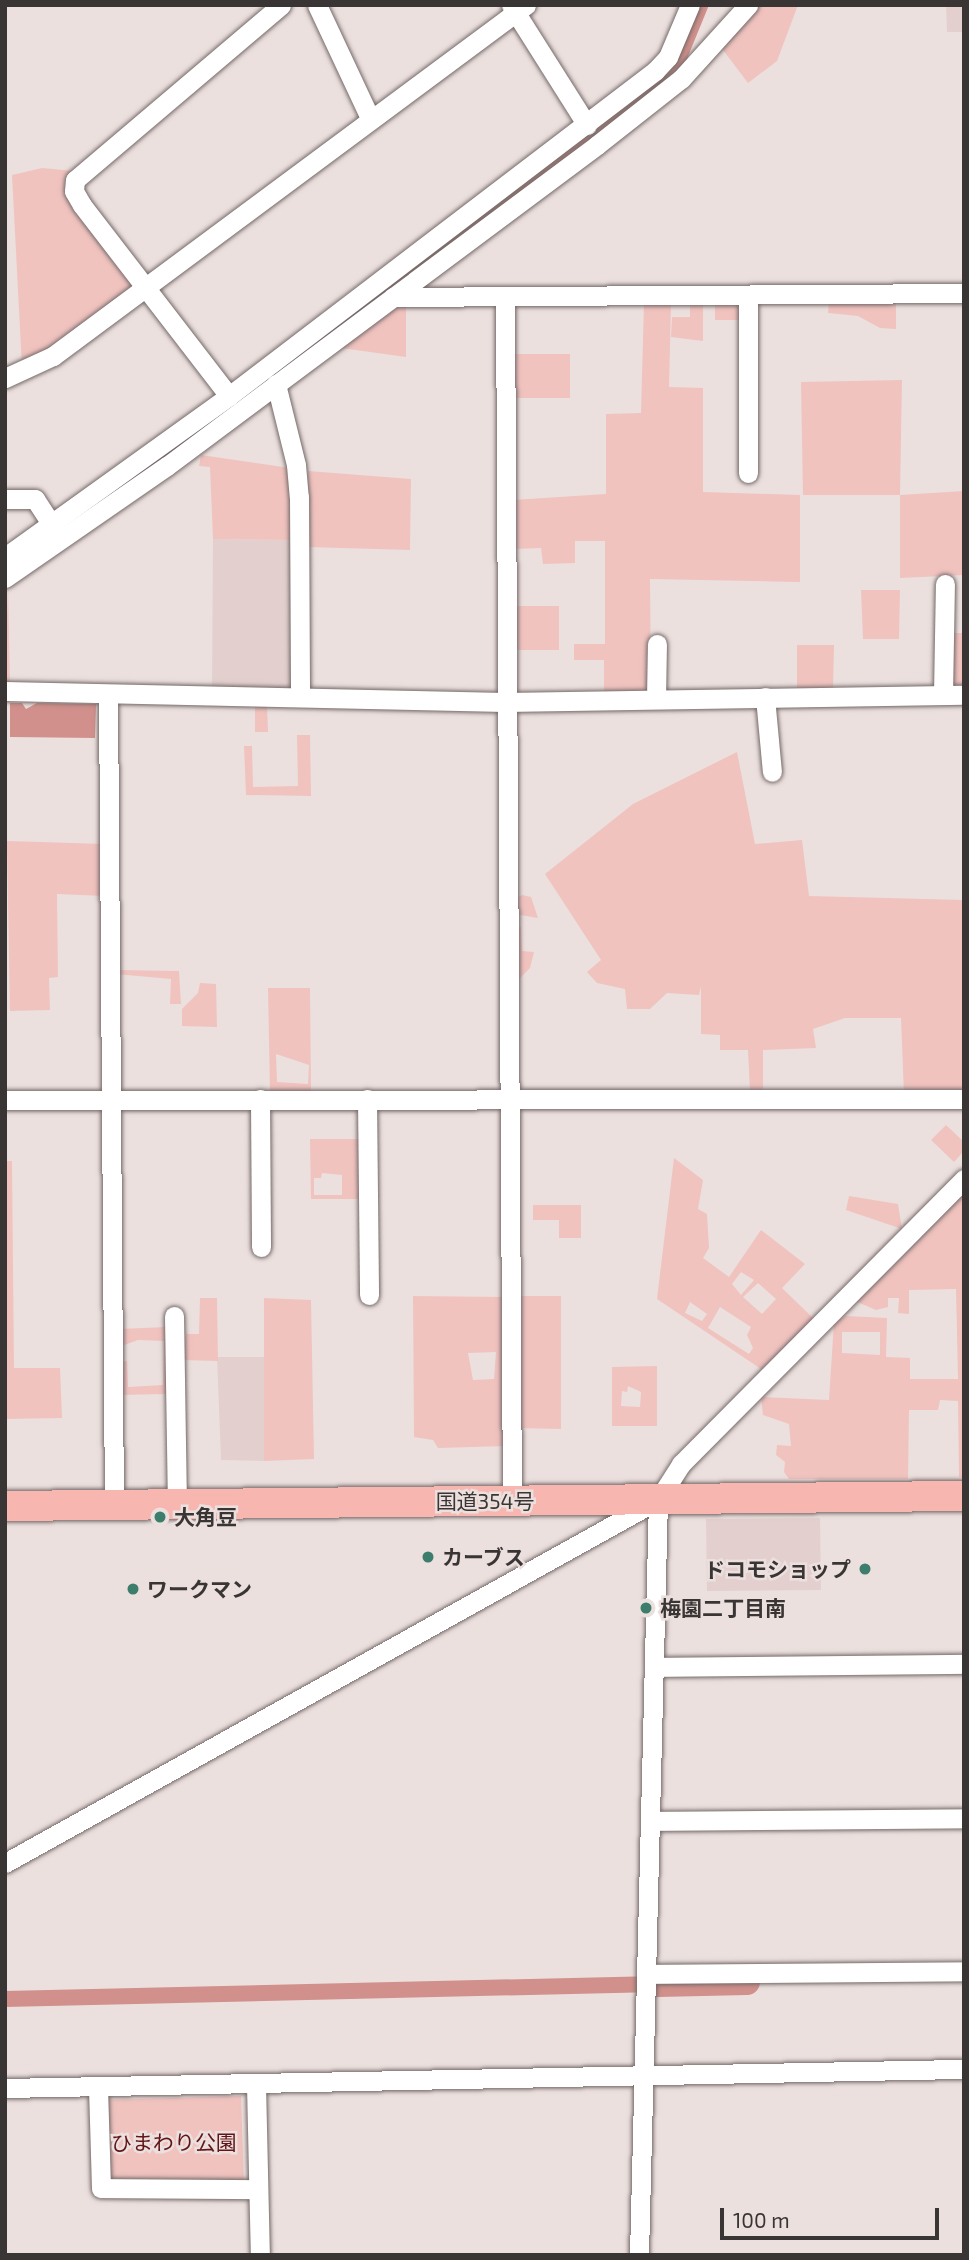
<!DOCTYPE html>
<meta charset="utf-8">
<style>
body{margin:0}
#map{position:relative;width:969px;height:2260px;overflow:hidden;background:#ebe0de;font-family:"Exo 2","Noto Sans JP",sans-serif}
div>[style]{position:absolute}
[style*='--x']{left:calc(var(--x)*1px);top:calc(var(--y)*1px);width:calc(var(--w)*1px);rotate:calc(var(--a)*1deg)}
.built>*{inset:0;background:#e3d0ce}
.green>*{inset:0;background:#f0c3bf}
.water>*{inset:0;background:#d1908b}
.canal>*{height:16px;margin:-8px;padding:0 8px;transform-origin:8px;border-radius:8px;background:#d1908b}
.river>*{height:26px;margin:-13px;padding:0 13px;transform-origin:13px;border-radius:13px;background:#d1908b}
.roads{filter:drop-shadow(0 0 2px #746968) drop-shadow(0 0 2px #746968)}
.minor>*{height:19px;margin:-9.5px;padding:0 9.5px;transform-origin:9.5px;border-radius:9.5px;background:#fff}
.highway>*{height:30px;margin:-15px;padding:0 15px;transform-origin:15px;border-radius:15px;background:#f8b6b0}
.dots>*{width:19px;height:19px;translate:-50% -50%;box-sizing:border-box;border:4px solid #ebe0de;border-radius:50%}
span{translate:-50% -50%;white-space:nowrap;text-align:center;line-height:1.15;-webkit-text-stroke:5px #ebe0de;paint-order:stroke}
.street-label{font-size:21px;color:#3a3535}
.poi-label{font-size:21px;color:#3a3535;font-weight:700}
.left{translate:0 -50%;text-align:left}
.right{translate:-100% -50%;text-align:right}
.park-label{font-size:21px;color:#621417}
.frame{position:absolute;inset:0;border:7px solid #3a3535;pointer-events:none}
.scale{position:absolute;left:720px;top:2208px;width:219px;height:32px;box-sizing:border-box;border:4px solid #3a3535;border-top:0;padding-left:9px;font-size:21px;line-height:24px;white-space:nowrap;color:#3a3535;-webkit-text-stroke:5px #ebe0de;paint-order:stroke}
</style>
<div id="map">
<div class="built">
<div style="clip-path:polygon(946px 5px,964px 5px,964px 32px,947px 32px)"></div>
<div style="clip-path:polygon(213px 539px,293px 540px,292px 689px,212px 688px)"></div>
<div style="clip-path:polygon(217px 1357px,264px 1357px,264px 1461px,221px 1460px)"></div>
<div style="clip-path:polygon(820px 1518px,821px 1590px,707px 1591px,706px 1519px)"></div>
</div>
<div class="green">
<div style="clip-path:polygon(758px 5px,798px 5px,777px 61px,748px 83px,720px 46px)"></div>
<div style="clip-path:polygon(42px 168px,74px 171px,137px 287px,22px 367px,12px 175px)"></div>
<div style="clip-path:polygon(737px 302px,743px 320px,715px 320px,715px 303px)"></div>
<div style="clip-path:polygon(829px 302px,896px 303px,896px 329px,880px 328px,858px 316px,828px 313px)"></div>
<div style="clip-path:polygon(644px 303px,671px 304px,669px 387px,703px 388px,703px 492px,800px 495px,800px 582px,650px 579px,651px 686px,647px 693px,604px 694px,604px 660px,574px 660px,574px 644px,605px 644px,605px 541px,575px 541px,575px 563px,543px 564px,541px 548px,514px 549px,513px 500px,606px 494px,606px 414px,641px 413px)"></div>
<div style="clip-path:polygon(394px 304px,406px 305px,406px 357px,334px 347px)"></div>
<div style="clip-path:polygon(690px 305px,703px 305px,703px 341px,671px 337px,672px 317px,690px 317px)"></div>
<div style="clip-path:polygon(513px 354px,570px 354px,570px 398px,513px 398px)"></div>
<div style="clip-path:polygon(902px 380px,900px 495px,964px 491px,964px 575px,900px 578px,900px 495px,803px 495px,801px 382px)"></div>
<div style="clip-path:polygon(201px 455px,290px 468px,293px 540px,213px 539px,210px 467px,199px 466px)"></div>
<div style="clip-path:polygon(308px 471px,411px 479px,410px 550px,308px 547px)"></div>
<div style="clip-path:polygon(8px 582px,10px 687px,5px 687px)"></div>
<div style="clip-path:polygon(861px 590px,900px 590px,899px 639px,863px 639px)"></div>
<div style="clip-path:polygon(513px 606px,559px 606px,559px 650px,513px 650px)"></div>
<div style="clip-path:polygon(952px 633px,964px 633px,964px 688px,950px 689px)"></div>
<div style="clip-path:polygon(797px 645px,834px 645px,833px 689px,797px 689px)"></div>
<div style="clip-path:polygon(255px 704px,267px 704px,268px 732px,255px 732px)"></div>
<div style="clip-path:polygon(297px 735px,310px 735px,311px 796px,246px 795px,244px 746px,252px 746px,253px 787px,298px 786px)"></div>
<div style="clip-path:polygon(5px 740px,7px 841px,104px 844px,104px 896px,57px 894px,58px 977px,49px 978px,50px 1010px,10px 1011px)"></div>
<div style="clip-path:polygon(737px 752px,755px 844px,802px 840px,809px 896px,964px 900px,964px 1094px,904px 1095px,901px 1018px,845px 1018px,813px 1029px,816px 1048px,763px 1050px,763px 1091px,750px 1091px,748px 1050px,720px 1050px,720px 1035px,701px 1034px,701px 986px,699px 995px,667px 993px,650px 1009px,627px 1009px,625px 989px,597px 983px,587px 972px,601px 960px,545px 874px,633px 804px)"></div>
<div style="clip-path:polygon(522px 895px,531px 897px,538px 918px,514px 914px,513px 900px)"></div>
<div style="clip-path:polygon(512px 927px,521px 927px,522px 951px,534px 952px,530px 968px,517px 981px)"></div>
<div style="clip-path:polygon(117px 970px,179px 971px,181px 1004px,170px 1004px,171px 979px,116px 974px)"></div>
<div style="clip-path:polygon(200px 983px,216px 984px,217px 1027px,182px 1026px,182px 1009px,198px 993px)"></div>
<div style="clip-path:polygon(evenodd,268px 988px,310px 988px,311px 1093px,270px 1093px,268px 988px,276px 1054px,309px 1065px,308px 1084px,277px 1082px,276px 1054px)"></div>
<div style="clip-path:polygon(946px 1125px,964px 1142px,964px 1151px,954px 1162px,931px 1140px)"></div>
<div style="clip-path:polygon(evenodd,310px 1139px,359px 1139px,360px 1199px,311px 1199px,310px 1139px,322px 1173px,342px 1175px,342px 1195px,314px 1195px,314px 1178px,321px 1178px,322px 1173px)"></div>
<div style="clip-path:polygon(evenodd,674px 1158px,703px 1180px,698px 1209px,707px 1214px,709px 1248px,703px 1258px,729px 1277px,761px 1230px,805px 1264px,782px 1288px,815px 1320px,764px 1371px,657px 1299px,674px 1158px,741px 1272px,754px 1280px,741px 1295px,732px 1284px,741px 1272px,674px 1158px,758px 1283px,776px 1299px,762px 1314px,743px 1297px,758px 1283px,674px 1158px,690px 1302px,707px 1314px,702px 1321px,685px 1313px,690px 1302px,674px 1158px,720px 1307px,751px 1327px,747px 1335px,753px 1348px,749px 1354px,708px 1328px,720px 1307px)"></div>
<div style="clip-path:polygon(5px 1161px,12px 1161px,14px 1368px,60px 1368px,62px 1418px,5px 1419px)"></div>
<div style="clip-path:polygon(evenodd,964px 1189px,964px 1477px,959px 1477px,958px 1401px,940px 1400px,938px 1410px,909px 1410px,908px 1479px,789px 1479px,784px 1472px,785px 1462px,776px 1455px,777px 1445px,791px 1446px,789px 1424px,763px 1415px,761px 1397px,829px 1400px,834px 1322px,846px 1316px,887px 1318px,886px 1357px,910px 1358px,910px 1379px,958px 1379px,956px 1289px,909px 1290px,909px 1314px,898px 1313px,899px 1298px,888px 1298px,888px 1307px,876px 1310px,855px 1301px,964px 1189px,842px 1332px,880px 1332px,880px 1355px,842px 1353px,842px 1332px)"></div>
<div style="clip-path:polygon(849px 1196px,898px 1204px,902px 1229px,846px 1210px)"></div>
<div style="clip-path:polygon(533px 1205px,581px 1205px,581px 1238px,559px 1238px,559px 1220px,533px 1220px)"></div>
<div style="clip-path:polygon(evenodd,413px 1296px,504px 1297px,506px 1446px,438px 1448px,433px 1440px,414px 1437px,413px 1296px,496px 1352px,494px 1379px,473px 1380px,468px 1353px,496px 1352px)"></div>
<div style="clip-path:polygon(515px 1296px,561px 1296px,561px 1429px,517px 1428px)"></div>
<div style="clip-path:polygon(200px 1298px,217px 1298px,218px 1361px,181px 1360px,186px 1334px,199px 1334px)"></div>
<div style="clip-path:polygon(264px 1298px,311px 1300px,314px 1459px,264px 1461px)"></div>
<div style="clip-path:polygon(167px 1327px,166px 1394px,120px 1395px,120px 1362px,127px 1361px,128px 1387px,163px 1385px,164px 1341px,138px 1340px,119px 1347px,119px 1329px)"></div>
<div style="clip-path:polygon(evenodd,657px 1366px,657px 1426px,612px 1426px,612px 1367px,657px 1366px,628px 1386px,641px 1392px,640px 1407px,621px 1406px,622px 1391px,627px 1392px,628px 1386px)"></div>
<div style="clip-path:polygon(241px 2096px,244px 2184px,106px 2189px,103px 2100px)"></div>
</div>
<div class="water">
<div style="clip-path:polygon(697px 5px,709px 5px,684px 66px,674px 76px,89px 517px,5px 563px,668px 70px)"></div>
<div style="clip-path:polygon(10px 703px,22px 703px,26px 709px,37px 703px,96px 704px,95px 738px,10px 737px)"></div>
</div>
<div class="canal">
<div style="--x:5;--y:1999;--w:653;--a:-1.32"></div>
</div>
<div class="river">
<div style="--x:658;--y:1984;--w:89;--a:-1.3"></div>
</div>
<div class="roads">
<div class="minor">
<div style="--x:317;--y:5;--w:125;--a:64.9"></div>
<div style="--x:511;--y:5;--w:142;--a:57.7"></div>
<div style="--x:393;--y:297;--w:571;--a:-0.4"></div>
<div style="--x:505;--y:298;--w:1203;--a:89.67"></div>
<div style="--x:5;--y:378;--w:53;--a:-24.6"></div>
<div style="--x:53;--y:356;--w:589;--a:-36.58"></div>
<div style="--x:276;--y:384;--w:83;--a:76.1"></div>
<div style="--x:296;--y:465;--w:32;--a:85"></div>
<div style="--x:299;--y:497;--w:200;--a:89.7"></div>
<div style="--x:229;--y:396;--w:241;--a:-127.6"></div>
<div style="--x:82;--y:205;--w:16;--a:-120"></div>
<div style="--x:74;--y:191;--w:11;--a:-85"></div>
<div style="--x:75;--y:180;--w:270;--a:-40.3"></div>
<div style="--x:748;--y:473;--w:175;--a:-90"></div>
<div style="--x:5;--y:499;--w:30;--a:0"></div>
<div style="--x:35;--y:499;--w:33;--a:57"></div>
<div style="--x:5;--y:557;--w:276;--a:-35.7"></div>
<div style="--x:229;--y:396;--w:536;--a:-37.34"></div>
<div style="--x:655;--y:71;--w:19;--a:-47"></div>
<div style="--x:668;--y:57;--w:56;--a:-67.1"></div>
<div style="--x:5;--y:578;--w:197;--a:-34.7"></div>
<div style="--x:167;--y:466;--w:537;--a:-36.74"></div>
<div style="--x:597;--y:145;--w:107;--a:-38.2"></div>
<div style="--x:681;--y:79;--w:100;--a:-47.8"></div>
<div style="--x:5;--y:691;--w:500;--a:1.26"></div>
<div style="--x:505;--y:702;--w:459;--a:-0.9"></div>
<div style="--x:108;--y:694;--w:811;--a:89.58"></div>
<div style="--x:943;--y:695;--w:111;--a:-89"></div>
<div style="--x:765;--y:697;--w:75;--a:84.7"></div>
<div style="--x:656;--y:699;--w:55;--a:-89"></div>
<div style="--x:260;--y:1099;--w:148;--a:89.6"></div>
<div style="--x:367;--y:1099;--w:196;--a:89.4"></div>
<div style="--x:5;--y:1100;--w:959;--a:-0.06"></div>
<div style="--x:174;--y:1316;--w:187;--a:89.1"></div>
<div style="--x:654;--y:1667;--w:310;--a:-0.6"></div>
<div style="--x:650;--y:1821;--w:314;--a:-0.5"></div>
<div style="--x:5;--y:1863;--w:745;--a:-29.08"></div>
<div style="--x:646;--y:1974;--w:318;--a:-0.5"></div>
<div style="--x:256;--y:2084;--w:171;--a:88.7"></div>
<div style="--x:98;--y:2087;--w:101;--a:88.3"></div>
<div style="--x:101;--y:2188;--w:156;--a:0.4"></div>
<div style="--x:5;--y:2088;--w:959;--a:-1.14"></div>
<div style="--x:639;--y:2255;--w:755;--a:-88.56"></div>
<div style="--x:658;--y:1500;--w:43;--a:-57.4"></div>
<div style="--x:681;--y:1464;--w:402;--a:-45.2"></div>
</div>
<div class="highway">
<div style="--x:5;--y:1506;--w:959;--a:-0.6"></div>
</div>
</div>
<div class="dots">
<div style="left:160px;top:1517px;background:#3d7d6c"></div>
<div style="left:428px;top:1557px;background:#3d7d6c"></div>
<div style="left:865px;top:1569px;background:#3d7d6c"></div>
<div style="left:133px;top:1589px;background:#3d7d6c"></div>
<div style="left:646px;top:1608px;background:#3d7d6c"></div>
</div>
<div class="street-label">
<span style="left:485px;top:1501px">国道354号</span>
</div>
<div class="poi-label">
<span class="left" style="left:174px;top:1517px">大角豆</span>
<span class="left" style="left:442px;top:1557px">カーブス</span>
<span class="right" style="left:851px;top:1569px">ドコモショップ</span>
<span class="left" style="left:147px;top:1589px">ワークマン</span>
<span class="left" style="left:660px;top:1608px">梅園二丁目南</span>
</div>
<div class="park-label">
<span style="left:174px;top:2142px">ひまわり公園</span>
</div>
<div class="frame"></div>
<div class="scale">100 m</div>
</div>
